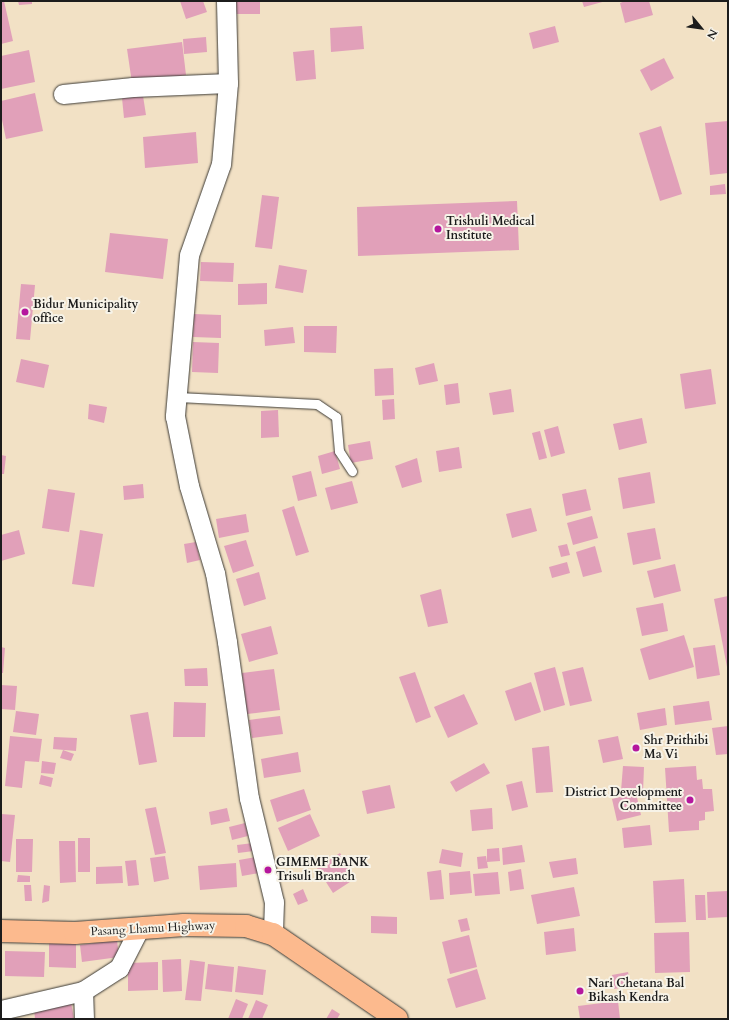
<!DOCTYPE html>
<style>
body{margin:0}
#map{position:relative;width:729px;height:1020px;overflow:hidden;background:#f2e1c5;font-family:Cardo,serif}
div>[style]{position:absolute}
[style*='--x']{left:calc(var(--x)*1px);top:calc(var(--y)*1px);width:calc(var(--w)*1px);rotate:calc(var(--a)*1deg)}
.building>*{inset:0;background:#e1a0b9}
.roads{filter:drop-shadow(0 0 1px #3c3a35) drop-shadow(0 0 1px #3c3a35)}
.service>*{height:9px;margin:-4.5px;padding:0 4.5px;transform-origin:4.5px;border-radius:4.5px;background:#fff}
.minor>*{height:19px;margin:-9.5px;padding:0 9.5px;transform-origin:9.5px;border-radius:9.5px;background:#fff}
.primary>*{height:22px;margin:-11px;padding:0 11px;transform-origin:11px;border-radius:11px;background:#fcba8e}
.dots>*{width:11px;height:11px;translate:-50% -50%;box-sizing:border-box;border:2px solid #f7f3e8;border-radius:50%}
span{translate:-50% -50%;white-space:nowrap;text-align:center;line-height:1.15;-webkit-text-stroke:4px #f7f3e8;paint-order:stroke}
.poi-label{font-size:12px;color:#1c1c1c;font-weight:700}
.left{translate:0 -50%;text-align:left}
.right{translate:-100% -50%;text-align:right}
.street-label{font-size:12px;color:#1c1c1c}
.frame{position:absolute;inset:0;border:2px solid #1c1c1c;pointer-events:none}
.north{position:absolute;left:681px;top:8px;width:40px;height:40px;-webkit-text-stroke:3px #f7f3e8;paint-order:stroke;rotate:119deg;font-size:11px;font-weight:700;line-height:16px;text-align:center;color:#1c1c1c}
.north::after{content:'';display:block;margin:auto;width:14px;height:18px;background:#1c1c1c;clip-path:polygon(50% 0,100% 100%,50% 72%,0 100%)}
</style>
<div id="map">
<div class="building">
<div style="clip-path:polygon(1px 1px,4px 1px,13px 41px,1px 44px)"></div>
<div style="clip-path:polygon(18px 1px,32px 1px,32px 4px,19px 5px)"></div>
<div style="clip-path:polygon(180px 1px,203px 1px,207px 12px,186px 19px)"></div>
<div style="clip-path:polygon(235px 1px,260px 1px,260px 14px,235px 14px)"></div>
<div style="clip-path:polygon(582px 1px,606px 1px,584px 7px)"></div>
<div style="clip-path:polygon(625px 1px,649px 1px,653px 15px,625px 23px,620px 3px)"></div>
<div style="clip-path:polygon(362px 26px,364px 49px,331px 52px,330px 28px)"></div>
<div style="clip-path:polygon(555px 26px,559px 42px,533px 49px,529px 33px)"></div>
<div style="clip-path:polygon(206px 37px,207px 52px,184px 54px,183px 39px)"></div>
<div style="clip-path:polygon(182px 42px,186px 75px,132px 83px,127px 49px)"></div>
<div style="clip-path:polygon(29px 50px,35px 82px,1px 89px,1px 56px)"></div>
<div style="clip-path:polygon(314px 50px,316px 79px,296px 81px,293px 52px)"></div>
<div style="clip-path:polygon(664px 58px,674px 78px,651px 91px,640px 70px)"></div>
<div style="clip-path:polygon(35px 93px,43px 131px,6px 139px,1px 115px,1px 101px)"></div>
<div style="clip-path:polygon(143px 96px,146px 115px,124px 118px,122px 98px)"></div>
<div style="clip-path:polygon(728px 121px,728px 173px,710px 175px,705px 123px)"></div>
<div style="clip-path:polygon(661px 126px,682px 194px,660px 201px,639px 133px)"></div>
<div style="clip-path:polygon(196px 132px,198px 163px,145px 168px,143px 137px)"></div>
<div style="clip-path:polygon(725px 184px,726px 194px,710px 195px,710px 186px)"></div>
<div style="clip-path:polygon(262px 195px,279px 197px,272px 249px,255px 247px)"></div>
<div style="clip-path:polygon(517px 201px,519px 250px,358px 256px,357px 207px)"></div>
<div style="clip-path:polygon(110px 233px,168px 239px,163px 279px,105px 272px)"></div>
<div style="clip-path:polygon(201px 262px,234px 263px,233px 282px,200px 281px)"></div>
<div style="clip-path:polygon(279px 265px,307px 270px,303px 293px,275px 288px)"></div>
<div style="clip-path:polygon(267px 283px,267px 304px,238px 305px,238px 284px)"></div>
<div style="clip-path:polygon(21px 284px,35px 285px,30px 340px,16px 339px)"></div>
<div style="clip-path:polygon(194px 314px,221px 315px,221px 338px,193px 337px)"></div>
<div style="clip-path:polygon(304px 326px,337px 326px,336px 353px,304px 352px)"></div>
<div style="clip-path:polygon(293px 327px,295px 343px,265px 346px,264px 330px)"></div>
<div style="clip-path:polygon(193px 342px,219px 343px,218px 373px,192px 372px)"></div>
<div style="clip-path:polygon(21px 359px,49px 365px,44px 388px,16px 382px)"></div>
<div style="clip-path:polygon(434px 363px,438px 381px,419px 385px,415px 368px)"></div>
<div style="clip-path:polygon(393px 368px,394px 395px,375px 396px,374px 369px)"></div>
<div style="clip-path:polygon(711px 369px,716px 404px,685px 409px,680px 374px)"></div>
<div style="clip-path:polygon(458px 383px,460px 403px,446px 405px,444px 385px)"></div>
<div style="clip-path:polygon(511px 389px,514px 412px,493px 415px,489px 393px)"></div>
<div style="clip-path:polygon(394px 399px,395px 419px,383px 420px,382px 400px)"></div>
<div style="clip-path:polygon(89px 404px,107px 407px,104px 423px,88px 419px)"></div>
<div style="clip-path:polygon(278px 410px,279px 437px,261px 438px,261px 411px)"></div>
<div style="clip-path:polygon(642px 418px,647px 443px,619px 450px,613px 424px)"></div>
<div style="clip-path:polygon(558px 426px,565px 453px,551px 457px,544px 430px)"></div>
<div style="clip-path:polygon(540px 431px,547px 458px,539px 460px,532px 433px)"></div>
<div style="clip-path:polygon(370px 441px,373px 459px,351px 463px,348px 445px)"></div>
<div style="clip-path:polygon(459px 447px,462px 468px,439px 472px,436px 451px)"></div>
<div style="clip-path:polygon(335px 451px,340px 469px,322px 474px,318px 456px)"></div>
<div style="clip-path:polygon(1px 455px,6px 456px,4px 474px,1px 474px)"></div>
<div style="clip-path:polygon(417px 458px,422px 482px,402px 488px,395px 466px)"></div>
<div style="clip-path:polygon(311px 471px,317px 496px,298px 501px,292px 476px)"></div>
<div style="clip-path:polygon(650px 472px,655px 503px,623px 509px,618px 478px)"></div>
<div style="clip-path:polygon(352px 481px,358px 503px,331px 510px,325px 488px)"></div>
<div style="clip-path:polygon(143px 484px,144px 498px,124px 500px,123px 486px)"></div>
<div style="clip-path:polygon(48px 489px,75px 493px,69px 532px,42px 528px)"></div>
<div style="clip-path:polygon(586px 489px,591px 510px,566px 516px,562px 494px)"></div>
<div style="clip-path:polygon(294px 506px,309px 552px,296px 556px,282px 510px)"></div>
<div style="clip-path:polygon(531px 508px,537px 531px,512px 538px,506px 514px)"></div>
<div style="clip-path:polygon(246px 514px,249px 532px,219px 538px,216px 519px)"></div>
<div style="clip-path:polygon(592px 516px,598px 538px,573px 545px,567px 523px)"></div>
<div style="clip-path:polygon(655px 528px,661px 559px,633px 565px,627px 533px)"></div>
<div style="clip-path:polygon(19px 530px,25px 554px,1px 561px,1px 535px)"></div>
<div style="clip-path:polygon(80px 530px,103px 534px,94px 587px,72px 584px)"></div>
<div style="clip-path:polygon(246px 540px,254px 566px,233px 573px,224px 546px)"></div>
<div style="clip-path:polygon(196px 542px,200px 560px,187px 563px,184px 544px)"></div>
<div style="clip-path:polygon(567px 544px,570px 555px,561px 557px,558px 546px)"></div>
<div style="clip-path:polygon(595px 546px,602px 572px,583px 577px,576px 552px)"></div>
<div style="clip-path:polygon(567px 562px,570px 573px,552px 578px,549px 567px)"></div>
<div style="clip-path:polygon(675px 564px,681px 591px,654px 598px,647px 571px)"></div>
<div style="clip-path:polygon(259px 572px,266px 599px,244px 606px,236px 579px)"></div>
<div style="clip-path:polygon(441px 589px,448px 623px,428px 627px,420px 595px)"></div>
<div style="clip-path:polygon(728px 596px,728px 667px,727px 667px,714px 599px)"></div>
<div style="clip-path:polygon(663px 603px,668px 631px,642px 636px,636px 608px)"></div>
<div style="clip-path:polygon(271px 626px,278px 654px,249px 662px,241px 634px)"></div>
<div style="clip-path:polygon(684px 635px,694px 667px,649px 680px,640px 649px)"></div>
<div style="clip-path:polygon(715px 645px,720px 675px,697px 679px,693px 648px)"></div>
<div style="clip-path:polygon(1px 647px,5px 648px,3px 673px,1px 673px)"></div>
<div style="clip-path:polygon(555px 667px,565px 705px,544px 711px,534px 673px)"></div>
<div style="clip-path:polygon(583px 667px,592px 701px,570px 706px,562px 672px)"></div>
<div style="clip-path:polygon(207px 668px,208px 686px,185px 686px,184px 669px)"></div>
<div style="clip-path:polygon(274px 669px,280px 710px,247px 714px,242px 673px)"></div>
<div style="clip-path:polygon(415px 672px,431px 717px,416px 723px,399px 677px)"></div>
<div style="clip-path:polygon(531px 682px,541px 712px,515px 721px,505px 691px)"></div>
<div style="clip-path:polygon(1px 685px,17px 686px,15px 710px,1px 709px)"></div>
<div style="clip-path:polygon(464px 694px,478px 724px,448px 738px,434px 707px)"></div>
<div style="clip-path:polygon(709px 701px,712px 720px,675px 725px,673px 706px)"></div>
<div style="clip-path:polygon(174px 702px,206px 703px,205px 737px,173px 737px)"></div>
<div style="clip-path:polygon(665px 708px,667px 725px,640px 730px,637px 713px)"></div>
<div style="clip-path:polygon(16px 711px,39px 714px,36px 735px,13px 732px)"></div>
<div style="clip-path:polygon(148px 712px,157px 762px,139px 765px,130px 715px)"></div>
<div style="clip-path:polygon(280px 716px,283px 734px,252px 738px,249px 720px)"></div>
<div style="clip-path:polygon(728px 726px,728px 754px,716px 755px,712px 728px)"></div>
<div style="clip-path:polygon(10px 736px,42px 739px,39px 762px,25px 761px,22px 788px,5px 786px)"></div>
<div style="clip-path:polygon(618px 736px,623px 759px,603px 763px,598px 740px)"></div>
<div style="clip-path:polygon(54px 737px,77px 738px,76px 751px,53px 749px)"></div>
<div style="clip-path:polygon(549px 746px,553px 792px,536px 793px,532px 748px)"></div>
<div style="clip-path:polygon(63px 750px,74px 754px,71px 761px,60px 758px)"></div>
<div style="clip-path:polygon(298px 752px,301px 772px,264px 778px,261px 759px)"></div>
<div style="clip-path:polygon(42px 761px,56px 763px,54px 774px,41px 773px)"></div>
<div style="clip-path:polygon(484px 763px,490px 773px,456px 792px,450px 782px)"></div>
<div style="clip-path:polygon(623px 766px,644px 767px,643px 792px,621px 791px)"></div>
<div style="clip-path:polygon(696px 766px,697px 780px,702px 779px,703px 789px,712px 789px,714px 811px,705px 812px,705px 820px,699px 821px,699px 830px,669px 832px,665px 768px)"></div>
<div style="clip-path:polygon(41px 775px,53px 778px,51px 787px,39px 784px)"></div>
<div style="clip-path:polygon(522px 781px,528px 807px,512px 811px,506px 785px)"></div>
<div style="clip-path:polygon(390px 785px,395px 808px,367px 814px,362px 791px)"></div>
<div style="clip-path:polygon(304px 789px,311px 810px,277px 822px,270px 800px)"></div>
<div style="clip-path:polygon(636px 793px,641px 815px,617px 821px,612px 799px)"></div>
<div style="clip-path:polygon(156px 807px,166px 853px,155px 855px,145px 809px)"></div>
<div style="clip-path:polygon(227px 808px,230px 821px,211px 825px,209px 812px)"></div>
<div style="clip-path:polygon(492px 808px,493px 829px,472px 831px,470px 810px)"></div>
<div style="clip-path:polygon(1px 814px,15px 815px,10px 862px,1px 861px)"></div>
<div style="clip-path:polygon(310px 814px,320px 836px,288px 851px,278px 828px)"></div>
<div style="clip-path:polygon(245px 823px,248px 836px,232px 840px,229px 827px)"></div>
<div style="clip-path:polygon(650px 825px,652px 845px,624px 848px,622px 828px)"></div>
<div style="clip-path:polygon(78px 838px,90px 838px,90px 872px,78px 872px)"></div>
<div style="clip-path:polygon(16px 839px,33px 839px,32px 872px,16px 872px)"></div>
<div style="clip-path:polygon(59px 841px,75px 841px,76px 882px,60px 883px)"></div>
<div style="clip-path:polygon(253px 843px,254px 851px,238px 853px,237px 845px)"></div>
<div style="clip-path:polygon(522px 845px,525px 862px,503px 865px,502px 848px)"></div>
<div style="clip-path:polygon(499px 848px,500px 861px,487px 862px,487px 849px)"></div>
<div style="clip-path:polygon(442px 849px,463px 853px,461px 867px,439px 863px)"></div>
<div style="clip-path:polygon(340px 853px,356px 878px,333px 893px,317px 868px)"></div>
<div style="clip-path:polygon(165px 856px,169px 879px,154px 882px,150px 858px)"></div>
<div style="clip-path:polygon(486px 856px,488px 868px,478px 869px,477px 857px)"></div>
<div style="clip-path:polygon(256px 857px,259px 873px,242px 876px,239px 860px)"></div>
<div style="clip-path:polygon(576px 858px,578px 874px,553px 878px,549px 862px)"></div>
<div style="clip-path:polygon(136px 860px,139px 885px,128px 886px,125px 861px)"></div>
<div style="clip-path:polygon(236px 863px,237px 887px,200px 890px,198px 866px)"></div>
<div style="clip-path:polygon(122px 866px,123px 883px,96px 884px,96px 867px)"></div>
<div style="clip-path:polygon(521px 869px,524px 889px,510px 891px,508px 872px)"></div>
<div style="clip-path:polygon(441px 870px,444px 899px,430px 900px,427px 872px)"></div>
<div style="clip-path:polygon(470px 871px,472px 893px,450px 895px,449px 873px)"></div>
<div style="clip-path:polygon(498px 872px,500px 894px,475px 896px,473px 874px)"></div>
<div style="clip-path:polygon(18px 875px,30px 876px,30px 882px,17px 882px)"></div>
<div style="clip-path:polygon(684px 879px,686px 922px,655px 923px,653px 881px)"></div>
<div style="clip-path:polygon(24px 885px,31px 885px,32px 901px,25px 901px)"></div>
<div style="clip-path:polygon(44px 885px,50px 886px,49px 901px,42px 903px)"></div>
<div style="clip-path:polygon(574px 887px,580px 916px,537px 924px,531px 895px)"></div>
<div style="clip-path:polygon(303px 889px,308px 901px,298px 905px,293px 894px)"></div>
<div style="clip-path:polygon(728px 891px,728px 917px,708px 918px,707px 892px)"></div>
<div style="clip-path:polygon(695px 895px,705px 895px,706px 920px,696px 920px)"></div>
<div style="clip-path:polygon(371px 916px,397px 917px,397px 934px,371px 933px)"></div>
<div style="clip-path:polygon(467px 918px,470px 930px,461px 932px,458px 920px)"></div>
<div style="clip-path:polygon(574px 928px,576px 951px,546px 955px,544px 932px)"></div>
<div style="clip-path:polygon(689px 932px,690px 972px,655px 973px,654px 933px)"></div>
<div style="clip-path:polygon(469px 935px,477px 967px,450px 974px,442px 942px)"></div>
<div style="clip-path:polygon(117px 940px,119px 957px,82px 962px,80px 945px)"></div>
<div style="clip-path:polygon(49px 943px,76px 943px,76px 968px,49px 967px)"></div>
<div style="clip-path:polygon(5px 951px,45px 952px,44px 977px,5px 976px)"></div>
<div style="clip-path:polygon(181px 959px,182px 991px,163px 992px,162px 960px)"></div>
<div style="clip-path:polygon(190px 960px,205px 962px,201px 1001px,185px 1000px)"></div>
<div style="clip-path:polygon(158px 962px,158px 990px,128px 991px,128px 963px)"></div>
<div style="clip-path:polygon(208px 964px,234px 967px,232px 992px,205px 989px)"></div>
<div style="clip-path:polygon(238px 966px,266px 970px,263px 995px,235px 992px)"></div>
<div style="clip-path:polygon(477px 969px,486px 999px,456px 1008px,447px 979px)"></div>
<div style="clip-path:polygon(628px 972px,631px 986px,614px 989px,612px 975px)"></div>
<div style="clip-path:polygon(236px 999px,248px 1004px,242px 1019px,228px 1019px)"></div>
<div style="clip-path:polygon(256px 1000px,268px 1005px,262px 1019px,248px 1019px)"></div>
<div style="clip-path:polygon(618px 1001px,620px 1019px,580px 1019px,578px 1006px)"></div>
<div style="clip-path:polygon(71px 1002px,74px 1019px,35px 1019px,34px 1008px)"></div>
<div style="clip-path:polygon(332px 1009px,340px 1014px,337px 1019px,326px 1019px)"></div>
</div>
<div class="roads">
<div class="service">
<div style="--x:178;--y:397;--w:139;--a:2.9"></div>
<div style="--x:317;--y:404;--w:23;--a:34"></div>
<div style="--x:336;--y:417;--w:34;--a:85"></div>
<div style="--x:339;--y:451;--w:24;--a:57"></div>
</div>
<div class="minor">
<div style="--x:226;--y:1;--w:82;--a:88.6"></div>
<div style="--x:228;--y:83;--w:81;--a:94.9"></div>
<div style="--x:221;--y:164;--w:96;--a:109.4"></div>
<div style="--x:189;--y:255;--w:162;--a:95"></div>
<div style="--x:175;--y:416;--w:71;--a:78.7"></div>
<div style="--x:189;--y:486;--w:91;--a:73.4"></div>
<div style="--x:215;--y:573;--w:70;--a:80.1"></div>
<div style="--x:227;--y:642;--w:158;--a:82"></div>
<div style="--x:249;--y:798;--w:107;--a:76.5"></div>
<div style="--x:274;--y:902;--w:32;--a:92"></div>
<div style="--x:63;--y:94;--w:70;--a:-5.7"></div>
<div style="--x:133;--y:87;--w:95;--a:-2.4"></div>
<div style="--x:1;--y:1010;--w:84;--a:-13"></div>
<div style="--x:84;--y:1019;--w:28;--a:-92"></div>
<div style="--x:83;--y:991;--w:43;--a:-32.6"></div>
<div style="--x:119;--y:968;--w:44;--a:-62.9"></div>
</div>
<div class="primary">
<div style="--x:1;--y:931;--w:74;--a:1.5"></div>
<div style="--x:75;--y:933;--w:109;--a:-4.2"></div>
<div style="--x:184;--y:925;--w:62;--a:0.9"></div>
<div style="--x:246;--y:926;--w:28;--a:17"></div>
<div style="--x:273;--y:934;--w:150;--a:34.4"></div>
</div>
</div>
<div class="dots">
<div style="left:438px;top:229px;background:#b5179e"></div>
<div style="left:25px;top:312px;background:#b5179e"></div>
<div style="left:636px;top:748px;background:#b5179e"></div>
<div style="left:690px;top:800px;background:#b5179e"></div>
<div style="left:268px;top:870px;background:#b5179e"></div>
<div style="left:580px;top:991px;background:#b5179e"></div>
</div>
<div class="poi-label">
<span class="left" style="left:446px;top:229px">Trishuli Medical<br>Institute</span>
<span class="left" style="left:33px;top:312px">Bidur Municipality<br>office</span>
<span class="left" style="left:644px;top:748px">Shr Prithibi<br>Ma Vi</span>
<span class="right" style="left:682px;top:800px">District Development<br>Committee</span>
<span class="left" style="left:276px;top:870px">GIMEMF BANK<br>Trisuli Branch</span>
<span class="left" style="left:588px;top:991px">Nari Chetana Bal<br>Bikash Kendra</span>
</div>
<div class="street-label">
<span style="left:153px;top:929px;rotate:-3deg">Pasang Lhamu Highway</span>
</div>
<div class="frame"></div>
<div class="north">N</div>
</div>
